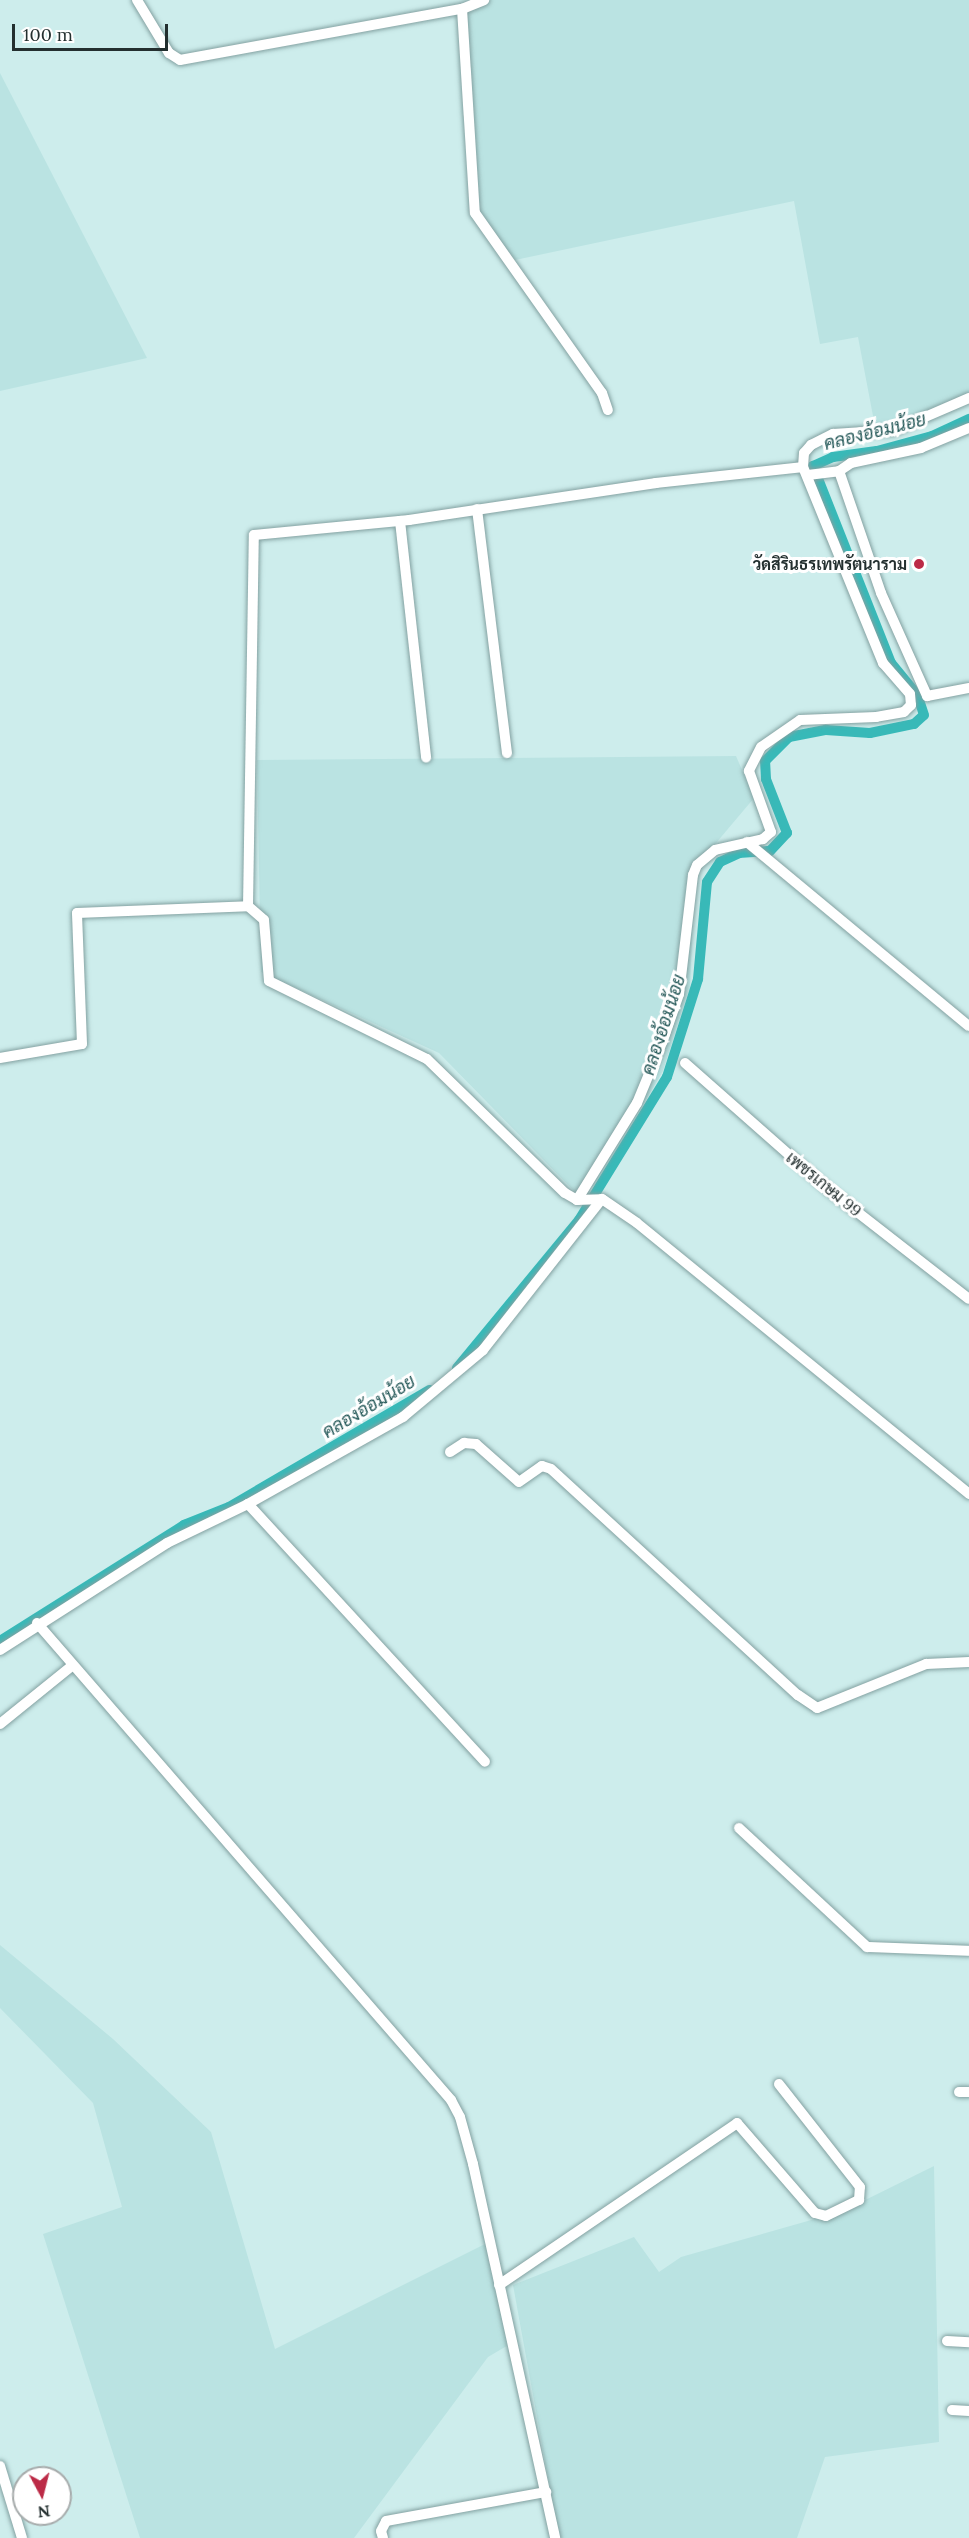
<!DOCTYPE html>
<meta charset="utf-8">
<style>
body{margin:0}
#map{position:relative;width:969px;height:2538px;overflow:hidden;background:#cdedec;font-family:Lora,Sarabun,serif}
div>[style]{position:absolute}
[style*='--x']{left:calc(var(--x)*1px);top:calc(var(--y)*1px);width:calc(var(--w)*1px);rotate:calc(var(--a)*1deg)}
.built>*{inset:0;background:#bae3e2}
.canal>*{height:10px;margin:-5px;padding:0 5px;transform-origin:5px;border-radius:5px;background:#38b9b8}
.roads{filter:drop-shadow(0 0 2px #83a1a1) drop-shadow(0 0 2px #83a1a1)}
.street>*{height:10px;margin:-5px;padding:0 5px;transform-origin:5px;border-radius:5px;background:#fff}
.dots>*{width:16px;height:16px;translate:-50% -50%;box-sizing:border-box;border:3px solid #fff;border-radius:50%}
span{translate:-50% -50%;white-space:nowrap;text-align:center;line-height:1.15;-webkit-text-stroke:6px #fff;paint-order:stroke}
.poi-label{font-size:16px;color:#232f2f;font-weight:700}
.right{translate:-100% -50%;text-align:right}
.street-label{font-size:16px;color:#232f2f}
.water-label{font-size:18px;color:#235757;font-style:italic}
.north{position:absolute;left:12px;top:2466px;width:60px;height:60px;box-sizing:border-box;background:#fff;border:2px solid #a7acac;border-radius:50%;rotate:173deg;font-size:16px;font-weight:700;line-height:24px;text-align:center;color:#232f2f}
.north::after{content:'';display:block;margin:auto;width:21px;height:27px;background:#bc2b47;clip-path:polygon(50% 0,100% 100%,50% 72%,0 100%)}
.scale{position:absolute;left:12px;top:24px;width:156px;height:27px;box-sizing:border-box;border:3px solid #232f2f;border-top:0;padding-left:8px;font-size:18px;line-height:21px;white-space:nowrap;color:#232f2f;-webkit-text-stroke:4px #fff;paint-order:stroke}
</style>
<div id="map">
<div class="built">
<div style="clip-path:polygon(484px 0,969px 0,969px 394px,877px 437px,858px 337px,820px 344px,794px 201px,515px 260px,480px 216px,467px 11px)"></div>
<div style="clip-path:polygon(0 73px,147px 358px,0 391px)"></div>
<div style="clip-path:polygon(736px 756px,754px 798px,695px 868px,690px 987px,663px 1071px,597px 1184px,578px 1195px,439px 1053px,261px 972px,257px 760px)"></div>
<div style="clip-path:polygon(0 1945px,113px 2039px,211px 2132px,275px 2349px,487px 2243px,510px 2344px,488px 2357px,354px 2538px,140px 2538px,43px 2234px,122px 2207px,93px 2103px,0 2008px)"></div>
<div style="clip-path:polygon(934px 2166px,939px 2442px,825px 2457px,797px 2538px,559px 2538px,513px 2285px,634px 2237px,659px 2272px,681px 2257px,843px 2211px)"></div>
</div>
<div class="canal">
<div style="--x:457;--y:1368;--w:192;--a:-50.5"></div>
<div style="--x:579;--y:1220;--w:168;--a:-58.4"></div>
<div style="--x:667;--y:1077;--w:103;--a:-72.4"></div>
<div style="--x:698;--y:979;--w:97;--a:-84.7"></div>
<div style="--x:707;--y:882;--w:24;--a:-57"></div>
<div style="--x:720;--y:862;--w:21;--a:-25"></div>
<div style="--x:739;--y:853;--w:31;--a:-4"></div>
<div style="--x:770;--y:851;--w:25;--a:-47"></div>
<div style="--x:787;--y:833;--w:58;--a:-111.3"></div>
<div style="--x:766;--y:779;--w:18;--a:-93"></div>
<div style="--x:765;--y:761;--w:34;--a:-45"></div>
<div style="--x:789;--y:737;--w:38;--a:-11"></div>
<div style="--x:826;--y:730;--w:44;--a:3.9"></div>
<div style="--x:870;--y:733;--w:45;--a:-11.6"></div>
<div style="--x:914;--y:724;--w:13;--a:-42"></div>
<div style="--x:924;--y:715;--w:20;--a:-108"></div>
<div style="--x:918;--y:696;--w:43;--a:-129.3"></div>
<div style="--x:891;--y:663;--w:212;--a:-111.6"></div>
<div style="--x:813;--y:466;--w:22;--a:-24"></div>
<div style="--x:833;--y:457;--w:44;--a:-7.8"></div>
<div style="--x:877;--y:451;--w:57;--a:-15.3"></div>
<div style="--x:932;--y:436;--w:41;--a:-24.7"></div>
<div style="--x:0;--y:1641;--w:218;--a:-32.2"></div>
<div style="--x:184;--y:1525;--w:48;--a:-21.8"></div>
<div style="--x:229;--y:1507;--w:232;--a:-30.3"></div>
</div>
<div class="roads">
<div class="street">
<div style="--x:137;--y:0;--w:62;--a:58.9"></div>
<div style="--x:169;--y:53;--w:13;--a:32"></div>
<div style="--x:180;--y:60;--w:287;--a:-10.3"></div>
<div style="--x:462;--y:9;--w:24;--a:-22"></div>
<div style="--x:462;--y:9;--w:204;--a:86.4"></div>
<div style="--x:475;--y:213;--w:220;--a:54.8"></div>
<div style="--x:602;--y:393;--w:18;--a:71"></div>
<div style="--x:969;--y:428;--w:52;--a:157.4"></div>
<div style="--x:921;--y:448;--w:72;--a:167.9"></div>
<div style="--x:851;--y:463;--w:14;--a:146"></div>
<div style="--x:839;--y:471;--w:129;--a:71"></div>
<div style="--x:881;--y:593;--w:113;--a:65.9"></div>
<div style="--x:927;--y:696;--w:43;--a:-10.8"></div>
<div style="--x:803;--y:467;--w:14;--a:-86"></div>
<div style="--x:804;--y:453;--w:11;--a:-49"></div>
<div style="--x:811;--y:445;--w:25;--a:-27"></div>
<div style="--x:833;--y:434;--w:62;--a:-3.7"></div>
<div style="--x:895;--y:430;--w:81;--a:-23.4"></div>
<div style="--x:808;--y:475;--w:31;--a:-7"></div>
<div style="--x:477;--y:509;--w:246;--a:83"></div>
<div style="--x:400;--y:521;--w:238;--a:83.7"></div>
<div style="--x:747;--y:842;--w:288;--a:39.7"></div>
<div style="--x:248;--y:906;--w:371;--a:-89.1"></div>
<div style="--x:254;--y:535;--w:156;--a:-5.5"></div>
<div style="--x:409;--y:520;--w:250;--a:-8.5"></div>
<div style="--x:656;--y:483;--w:148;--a:-6.2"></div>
<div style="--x:803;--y:467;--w:212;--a:67.8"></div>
<div style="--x:883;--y:663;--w:41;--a:48.9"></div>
<div style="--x:910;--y:694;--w:11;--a:85"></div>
<div style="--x:911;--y:705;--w:10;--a:135"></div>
<div style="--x:904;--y:712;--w:28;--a:170"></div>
<div style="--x:876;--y:717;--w:76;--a:177.7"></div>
<div style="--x:800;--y:720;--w:47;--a:145.3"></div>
<div style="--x:761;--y:747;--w:27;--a:117"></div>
<div style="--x:749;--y:771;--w:65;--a:70.2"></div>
<div style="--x:771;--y:832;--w:11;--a:139"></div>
<div style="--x:763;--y:839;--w:49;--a:167.1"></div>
<div style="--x:715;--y:850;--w:23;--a:140"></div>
<div style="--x:697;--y:865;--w:11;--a:112"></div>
<div style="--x:693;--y:875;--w:120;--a:96.7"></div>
<div style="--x:679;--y:994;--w:49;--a:109.2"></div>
<div style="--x:663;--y:1040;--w:68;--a:112.4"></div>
<div style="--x:637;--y:1103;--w:114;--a:121.7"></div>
<div style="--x:0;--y:1058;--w:83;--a:-9.7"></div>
<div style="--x:82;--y:1044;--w:131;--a:-92.2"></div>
<div style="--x:77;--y:913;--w:171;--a:-2.3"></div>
<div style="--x:248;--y:906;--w:21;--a:41"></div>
<div style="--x:264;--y:920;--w:61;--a:85.3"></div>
<div style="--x:269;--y:981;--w:176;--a:26.3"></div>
<div style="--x:427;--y:1059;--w:192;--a:44.2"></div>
<div style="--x:565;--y:1193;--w:14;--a:30"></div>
<div style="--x:577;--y:1200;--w:25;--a:-2"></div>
<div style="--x:602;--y:1199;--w:42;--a:34.4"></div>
<div style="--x:637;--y:1223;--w:429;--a:39.2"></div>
<div style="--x:685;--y:1063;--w:192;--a:41.4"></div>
<div style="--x:829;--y:1190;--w:177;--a:37.9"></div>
<div style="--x:450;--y:1452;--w:17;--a:-33"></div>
<div style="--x:464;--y:1443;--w:12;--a:5"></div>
<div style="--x:476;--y:1444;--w:57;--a:41.5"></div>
<div style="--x:519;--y:1482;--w:28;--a:-35"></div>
<div style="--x:542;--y:1466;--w:9;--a:18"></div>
<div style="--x:551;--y:1469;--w:335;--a:42.5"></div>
<div style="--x:798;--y:1695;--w:23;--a:34"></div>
<div style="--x:817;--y:1708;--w:118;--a:-22"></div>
<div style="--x:926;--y:1664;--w:43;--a:-2.7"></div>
<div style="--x:248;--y:1504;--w:350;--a:47.4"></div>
<div style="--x:37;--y:1623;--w:632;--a:49.04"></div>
<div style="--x:451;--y:2100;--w:19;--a:62"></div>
<div style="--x:460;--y:2117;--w:49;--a:74.5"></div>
<div style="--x:473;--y:2164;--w:383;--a:77.6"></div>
<div style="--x:0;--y:1650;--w:198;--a:-32.6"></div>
<div style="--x:167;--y:1543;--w:90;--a:-25.7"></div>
<div style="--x:248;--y:1504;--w:178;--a:-29.3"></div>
<div style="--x:403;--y:1417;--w:104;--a:-39.9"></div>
<div style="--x:483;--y:1350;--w:192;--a:-51.8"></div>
<div style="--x:0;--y:1724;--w:92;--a:-38.9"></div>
<div style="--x:739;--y:1828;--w:175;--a:42.9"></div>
<div style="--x:867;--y:1947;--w:102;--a:2.2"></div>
<div style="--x:959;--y:2092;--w:10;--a:0"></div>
<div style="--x:499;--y:2285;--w:288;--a:-34.2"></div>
<div style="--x:737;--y:2123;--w:119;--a:49.1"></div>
<div style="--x:815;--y:2213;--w:11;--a:15"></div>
<div style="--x:826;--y:2216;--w:37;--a:-26"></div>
<div style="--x:859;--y:2200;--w:13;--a:-86"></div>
<div style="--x:860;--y:2187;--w:131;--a:-128.2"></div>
<div style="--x:947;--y:2341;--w:22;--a:3"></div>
<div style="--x:952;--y:2410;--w:17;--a:3"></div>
<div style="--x:0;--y:2466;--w:75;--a:73"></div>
<div style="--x:383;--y:2538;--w:7;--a:-106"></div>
<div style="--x:381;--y:2531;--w:11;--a:-63"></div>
<div style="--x:386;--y:2521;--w:163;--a:-10.3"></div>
</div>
</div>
<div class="dots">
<div style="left:919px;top:564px;background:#bc2b47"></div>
</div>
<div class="poi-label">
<span class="right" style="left:907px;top:564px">วัดสิรินธรเทพรัตนาราม</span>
</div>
<div class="street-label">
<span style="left:824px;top:1184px;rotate:39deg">เพชรเกษม 99</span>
</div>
<div class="water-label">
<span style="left:875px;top:432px;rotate:-14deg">คลองอ้อมน้อย</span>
<span style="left:664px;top:1025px;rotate:-72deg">คลองอ้อมน้อย</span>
<span style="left:369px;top:1407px;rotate:-31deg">คลองอ้อมน้อย</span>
</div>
<div class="north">N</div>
<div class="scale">100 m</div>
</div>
